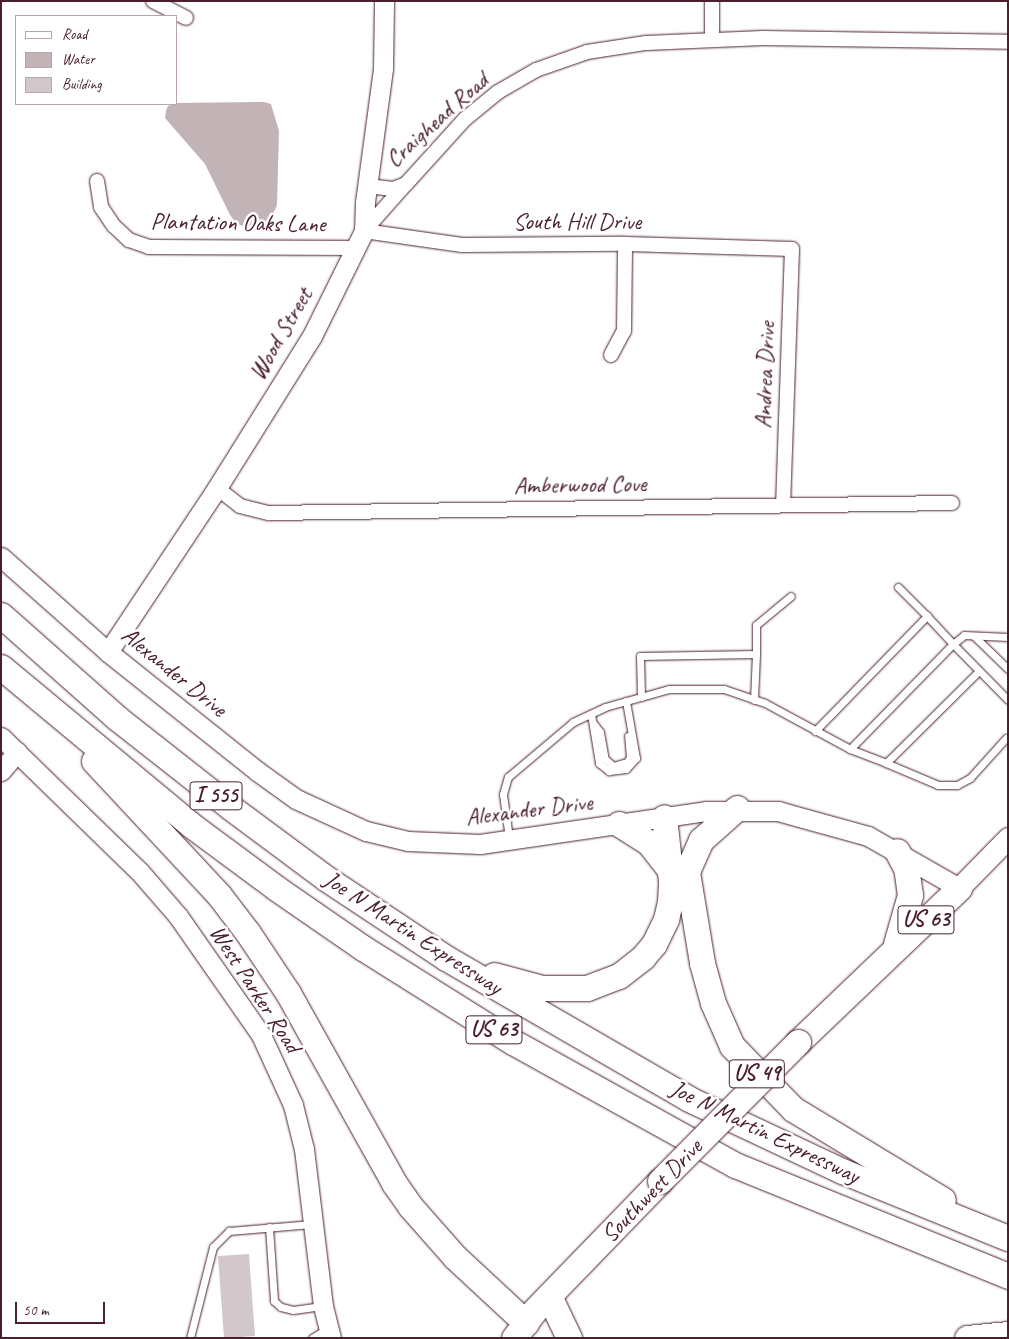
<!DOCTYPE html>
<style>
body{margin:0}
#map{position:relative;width:1009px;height:1339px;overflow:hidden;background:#fff;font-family:Caveat,sans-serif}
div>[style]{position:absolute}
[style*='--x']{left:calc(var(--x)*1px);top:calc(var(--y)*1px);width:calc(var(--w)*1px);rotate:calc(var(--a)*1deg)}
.water>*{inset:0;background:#c1b3b6}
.building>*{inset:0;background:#d2c7cb}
.roads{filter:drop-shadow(0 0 1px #4a1f2b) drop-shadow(0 0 1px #4a1f2b)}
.lane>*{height:7px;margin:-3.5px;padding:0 3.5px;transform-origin:3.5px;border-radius:3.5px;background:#fff}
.street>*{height:14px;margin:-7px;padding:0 7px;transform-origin:7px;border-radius:7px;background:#fff}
.secondary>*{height:19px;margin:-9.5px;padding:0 9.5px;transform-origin:9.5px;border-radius:9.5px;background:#fff}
.primary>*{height:21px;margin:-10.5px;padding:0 10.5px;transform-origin:10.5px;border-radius:10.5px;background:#fff}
.highway>*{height:25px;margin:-12.5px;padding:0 12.5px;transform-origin:12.5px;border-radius:12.5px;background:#fff}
.bridges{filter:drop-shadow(0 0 1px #4a1f2b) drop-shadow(0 0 1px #4a1f2b)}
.highway-bridge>*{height:25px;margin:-12.5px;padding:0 12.5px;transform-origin:12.5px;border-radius:12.5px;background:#fff}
span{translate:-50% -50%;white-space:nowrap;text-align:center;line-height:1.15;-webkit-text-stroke:5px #fff;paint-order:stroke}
.shield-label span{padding:1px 4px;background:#fff;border:1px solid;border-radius:4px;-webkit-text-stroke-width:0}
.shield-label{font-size:22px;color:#4a1f2b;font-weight:700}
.street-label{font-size:24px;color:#4a1f2b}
.frame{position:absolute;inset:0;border:2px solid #4a1f2b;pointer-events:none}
.legend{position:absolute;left:15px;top:15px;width:162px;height:90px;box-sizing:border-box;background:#fff;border:1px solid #b7a5aa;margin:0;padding:6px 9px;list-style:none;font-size:15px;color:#4a1f2b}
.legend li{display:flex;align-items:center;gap:10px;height:25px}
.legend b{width:25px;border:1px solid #b7a5aa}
.scale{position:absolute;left:15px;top:1302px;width:90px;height:22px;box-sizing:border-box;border:2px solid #4a1f2b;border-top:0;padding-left:6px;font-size:15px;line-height:18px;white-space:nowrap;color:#4a1f2b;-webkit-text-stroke:4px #fff;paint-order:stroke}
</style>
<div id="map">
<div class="water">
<div style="clip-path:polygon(264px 102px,271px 104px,279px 131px,277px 205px,268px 225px,251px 230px,236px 223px,230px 215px,205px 164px,165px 118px,166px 111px,168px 106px,176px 103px)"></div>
</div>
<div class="building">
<div style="clip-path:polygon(249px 1254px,255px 1336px,224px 1338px,218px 1256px)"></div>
</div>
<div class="roads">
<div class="lane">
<div style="--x:898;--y:587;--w:41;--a:45"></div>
<div style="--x:974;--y:636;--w:47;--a:44.1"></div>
<div style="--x:756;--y:654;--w:29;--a:-90"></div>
<div style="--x:756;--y:625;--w:45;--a:-39.6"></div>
<div style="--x:641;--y:697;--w:41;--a:-91.4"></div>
<div style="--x:640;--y:656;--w:116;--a:-1"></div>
<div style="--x:756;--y:654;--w:46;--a:92.5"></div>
<div style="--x:591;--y:714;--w:50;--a:80.7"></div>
<div style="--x:599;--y:763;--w:13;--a:39"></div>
<div style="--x:609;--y:771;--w:17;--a:-7"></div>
<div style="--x:626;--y:769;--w:15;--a:-48"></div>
<div style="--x:636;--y:758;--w:58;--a:-100"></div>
<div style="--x:593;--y:723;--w:11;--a:52"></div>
<div style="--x:600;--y:732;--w:27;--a:80"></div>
<div style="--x:605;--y:759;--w:11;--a:41"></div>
<div style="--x:613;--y:766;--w:15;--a:-16"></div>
<div style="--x:627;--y:762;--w:6;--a:-59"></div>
<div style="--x:630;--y:757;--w:21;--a:-95"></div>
<div style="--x:815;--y:731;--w:161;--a:-45.8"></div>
<div style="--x:927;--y:616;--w:38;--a:47"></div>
<div style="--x:953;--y:644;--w:14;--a:-39"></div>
<div style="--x:964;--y:635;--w:44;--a:2.6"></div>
<div style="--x:850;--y:749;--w:39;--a:21"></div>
<div style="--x:886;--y:763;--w:131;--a:-44.7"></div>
<div style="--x:886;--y:763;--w:56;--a:22.9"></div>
<div style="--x:938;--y:785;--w:19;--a:0"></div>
<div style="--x:957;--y:785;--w:15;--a:-28"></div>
<div style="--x:970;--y:778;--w:54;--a:-48"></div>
<div style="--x:509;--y:838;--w:44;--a:-97.8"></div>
<div style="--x:503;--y:794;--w:18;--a:-74"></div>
<div style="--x:508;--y:777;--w:85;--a:-40.2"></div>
<div style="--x:573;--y:722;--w:35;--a:-25"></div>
<div style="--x:605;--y:707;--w:66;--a:-15.7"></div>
<div style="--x:669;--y:689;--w:55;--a:0"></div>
<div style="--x:724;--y:689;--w:43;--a:18.9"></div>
<div style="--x:765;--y:703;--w:97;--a:28.4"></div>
<div style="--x:850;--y:749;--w:147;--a:-45.6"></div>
<div style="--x:953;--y:644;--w:78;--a:45.5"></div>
<div style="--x:269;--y:1227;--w:74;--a:86.1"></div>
<div style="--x:274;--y:1301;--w:9;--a:41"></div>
<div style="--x:281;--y:1307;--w:12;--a:14"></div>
<div style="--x:293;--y:1310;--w:29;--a:-8"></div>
<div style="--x:190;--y:1338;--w:94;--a:-75.8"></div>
<div style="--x:213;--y:1247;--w:23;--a:-45"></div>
<div style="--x:229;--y:1231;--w:83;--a:-4.8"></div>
<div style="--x:312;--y:1338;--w:19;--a:-32"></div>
</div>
<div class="street">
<div style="--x:153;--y:1;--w:37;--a:27"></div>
<div style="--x:712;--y:1;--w:39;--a:90"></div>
<div style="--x:97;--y:181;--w:26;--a:81"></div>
<div style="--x:101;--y:207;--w:23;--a:56"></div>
<div style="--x:114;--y:226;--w:21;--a:43"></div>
<div style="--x:129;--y:240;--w:21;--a:19"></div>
<div style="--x:149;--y:247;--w:208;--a:0.3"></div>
<div style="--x:368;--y:186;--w:25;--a:7"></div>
<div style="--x:393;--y:189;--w:14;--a:-21"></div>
<div style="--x:406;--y:184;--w:88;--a:-47.8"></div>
<div style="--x:465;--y:119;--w:43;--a:-39.3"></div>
<div style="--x:498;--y:92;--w:44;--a:-30.1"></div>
<div style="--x:536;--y:70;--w:54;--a:-19.4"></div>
<div style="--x:587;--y:52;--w:60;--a:-8.7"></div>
<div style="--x:646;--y:43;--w:117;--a:-2.4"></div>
<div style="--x:763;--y:38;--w:245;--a:0.9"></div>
<div style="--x:364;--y:231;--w:99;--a:8.1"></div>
<div style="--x:462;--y:245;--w:163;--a:-0.4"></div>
<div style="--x:625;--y:244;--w:167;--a:1.7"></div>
<div style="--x:792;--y:249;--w:254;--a:92"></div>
<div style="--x:364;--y:231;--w:62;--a:-48.3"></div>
<div style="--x:611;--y:355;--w:27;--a:-62"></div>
<div style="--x:624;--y:331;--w:87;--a:-89.3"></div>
<div style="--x:217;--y:488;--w:29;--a:38"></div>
<div style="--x:240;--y:506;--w:30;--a:14"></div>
<div style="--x:269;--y:513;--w:683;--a:-0.84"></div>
</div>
<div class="secondary">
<div style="--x:1;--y:557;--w:143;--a:41.6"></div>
<div style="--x:108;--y:652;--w:191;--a:38.6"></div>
<div style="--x:257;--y:771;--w:48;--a:35.7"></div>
<div style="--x:296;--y:799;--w:77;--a:24.6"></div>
<div style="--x:366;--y:831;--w:43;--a:13.4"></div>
<div style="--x:408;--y:841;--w:72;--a:2.4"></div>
<div style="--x:480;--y:844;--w:228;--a:-8.3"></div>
<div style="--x:706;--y:811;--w:72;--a:0"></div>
<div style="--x:778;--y:811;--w:93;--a:15.5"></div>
<div style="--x:868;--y:836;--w:105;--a:29.7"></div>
<div style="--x:108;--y:652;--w:197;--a:-56.4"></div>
<div style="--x:217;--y:488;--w:179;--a:-58"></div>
<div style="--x:312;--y:336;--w:117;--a:-63.7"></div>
<div style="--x:364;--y:231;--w:29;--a:-88"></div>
<div style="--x:365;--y:202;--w:135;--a:-82.3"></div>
<div style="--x:383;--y:68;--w:67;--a:-89.1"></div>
<div style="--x:1;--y:737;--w:192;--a:44.2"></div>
<div style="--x:139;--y:871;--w:60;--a:49.1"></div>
<div style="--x:178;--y:916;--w:145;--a:55.1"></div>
<div style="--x:261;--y:1035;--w:77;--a:65.4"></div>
<div style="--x:293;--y:1105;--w:45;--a:76"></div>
<div style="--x:304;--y:1149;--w:158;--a:83.1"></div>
<div style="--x:323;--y:1306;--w:33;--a:76"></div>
<div style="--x:1;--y:771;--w:25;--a:-50"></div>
</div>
<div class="primary">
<div style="--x:959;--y:888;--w:70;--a:-45.6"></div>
</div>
<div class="highway">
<div style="--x:1;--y:615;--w:155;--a:41.6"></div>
<div style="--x:117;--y:718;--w:144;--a:38.2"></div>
<div style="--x:230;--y:807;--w:121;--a:36.6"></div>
<div style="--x:327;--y:879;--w:143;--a:33.6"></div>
<div style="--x:446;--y:958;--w:281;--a:30.1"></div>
<div style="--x:689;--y:1099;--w:169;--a:25.2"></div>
<div style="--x:842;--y:1171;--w:179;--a:22"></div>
<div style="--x:1;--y:667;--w:247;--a:39.7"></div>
<div style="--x:191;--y:825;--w:106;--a:36.5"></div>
<div style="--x:276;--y:888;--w:106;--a:34.6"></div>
<div style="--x:363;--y:948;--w:177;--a:32.1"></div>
<div style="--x:513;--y:1042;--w:254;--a:29"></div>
<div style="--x:735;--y:1165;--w:295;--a:22.1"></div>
<div style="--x:94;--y:761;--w:183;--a:47"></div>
<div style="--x:219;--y:895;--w:48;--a:52.7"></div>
<div style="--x:248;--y:933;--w:72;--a:56.3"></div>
<div style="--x:288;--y:993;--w:218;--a:60.8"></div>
<div style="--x:394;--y:1183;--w:28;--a:55"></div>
<div style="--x:410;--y:1206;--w:68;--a:48.6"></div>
<div style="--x:455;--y:1257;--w:97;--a:42.9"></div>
<div style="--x:737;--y:808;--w:48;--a:138.4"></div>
<div style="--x:701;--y:840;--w:35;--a:114"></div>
<div style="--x:687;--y:872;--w:92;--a:80.6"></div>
<div style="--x:702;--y:963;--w:41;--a:74.6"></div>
<div style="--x:713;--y:1003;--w:47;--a:66.2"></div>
<div style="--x:732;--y:1046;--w:88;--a:45.9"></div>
<div style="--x:793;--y:1109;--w:175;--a:31.2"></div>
<div style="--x:619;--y:824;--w:36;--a:32"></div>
<div style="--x:649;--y:843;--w:33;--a:52"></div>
<div style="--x:896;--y:944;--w:51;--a:-74.1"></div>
<div style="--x:910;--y:895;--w:27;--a:-98"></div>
<div style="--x:906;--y:868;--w:19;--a:-118"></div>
<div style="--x:494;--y:975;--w:50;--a:15.2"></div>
<div style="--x:542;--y:988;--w:45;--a:0"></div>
<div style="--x:587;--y:988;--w:34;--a:-21"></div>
<div style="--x:619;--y:976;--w:31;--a:-38"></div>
<div style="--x:643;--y:957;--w:17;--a:-50"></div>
<div style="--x:654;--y:944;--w:28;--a:-64"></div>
<div style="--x:666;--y:919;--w:17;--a:-77"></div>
<div style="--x:670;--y:902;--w:21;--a:-87"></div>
<div style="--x:671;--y:881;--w:64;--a:-96.2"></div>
<div style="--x:798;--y:1042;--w:223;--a:-43.7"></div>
<div style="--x:549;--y:1296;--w:47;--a:64.5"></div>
<div style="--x:514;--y:1338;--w:34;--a:-53"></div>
<div style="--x:534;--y:1311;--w:181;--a:-45.9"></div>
<div style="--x:967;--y:1338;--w:41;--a:-5.6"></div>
</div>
</div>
<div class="bridges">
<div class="highway-bridge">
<div style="--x:660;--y:1181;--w:196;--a:-45.2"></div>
</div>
</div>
<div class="shield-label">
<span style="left:216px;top:796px">I 555</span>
<span style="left:926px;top:920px">US 63</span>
<span style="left:494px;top:1030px">US 63</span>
<span style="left:757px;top:1074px">US 49</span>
</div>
<div class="street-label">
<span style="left:437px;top:120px;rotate:-42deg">Craighead Road</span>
<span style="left:577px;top:222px">South Hill Drive</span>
<span style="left:238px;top:223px;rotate:1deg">Plantation Oaks Lane</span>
<span style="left:281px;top:334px;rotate:-60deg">Wood Street</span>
<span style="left:765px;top:375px;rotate:-88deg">Andrea Drive</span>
<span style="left:580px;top:485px;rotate:-1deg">Amberwood Cove</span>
<span style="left:174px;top:672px;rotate:39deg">Alexander Drive</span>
<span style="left:529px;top:810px;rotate:-7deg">Alexander Drive</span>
<span style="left:413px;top:933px;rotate:33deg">Joe N Martin Expressway</span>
<span style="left:255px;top:989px;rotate:57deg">West Parker Road</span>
<span style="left:765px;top:1132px;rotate:26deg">Joe N Martin Expressway</span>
<span style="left:652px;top:1191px;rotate:-46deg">Southwest Drive</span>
</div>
<div class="frame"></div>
<ul class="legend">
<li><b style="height:6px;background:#fff"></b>Road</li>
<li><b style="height:14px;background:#c1b3b6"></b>Water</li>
<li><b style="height:14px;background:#d2c7cb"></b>Building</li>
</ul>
<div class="scale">50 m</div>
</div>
